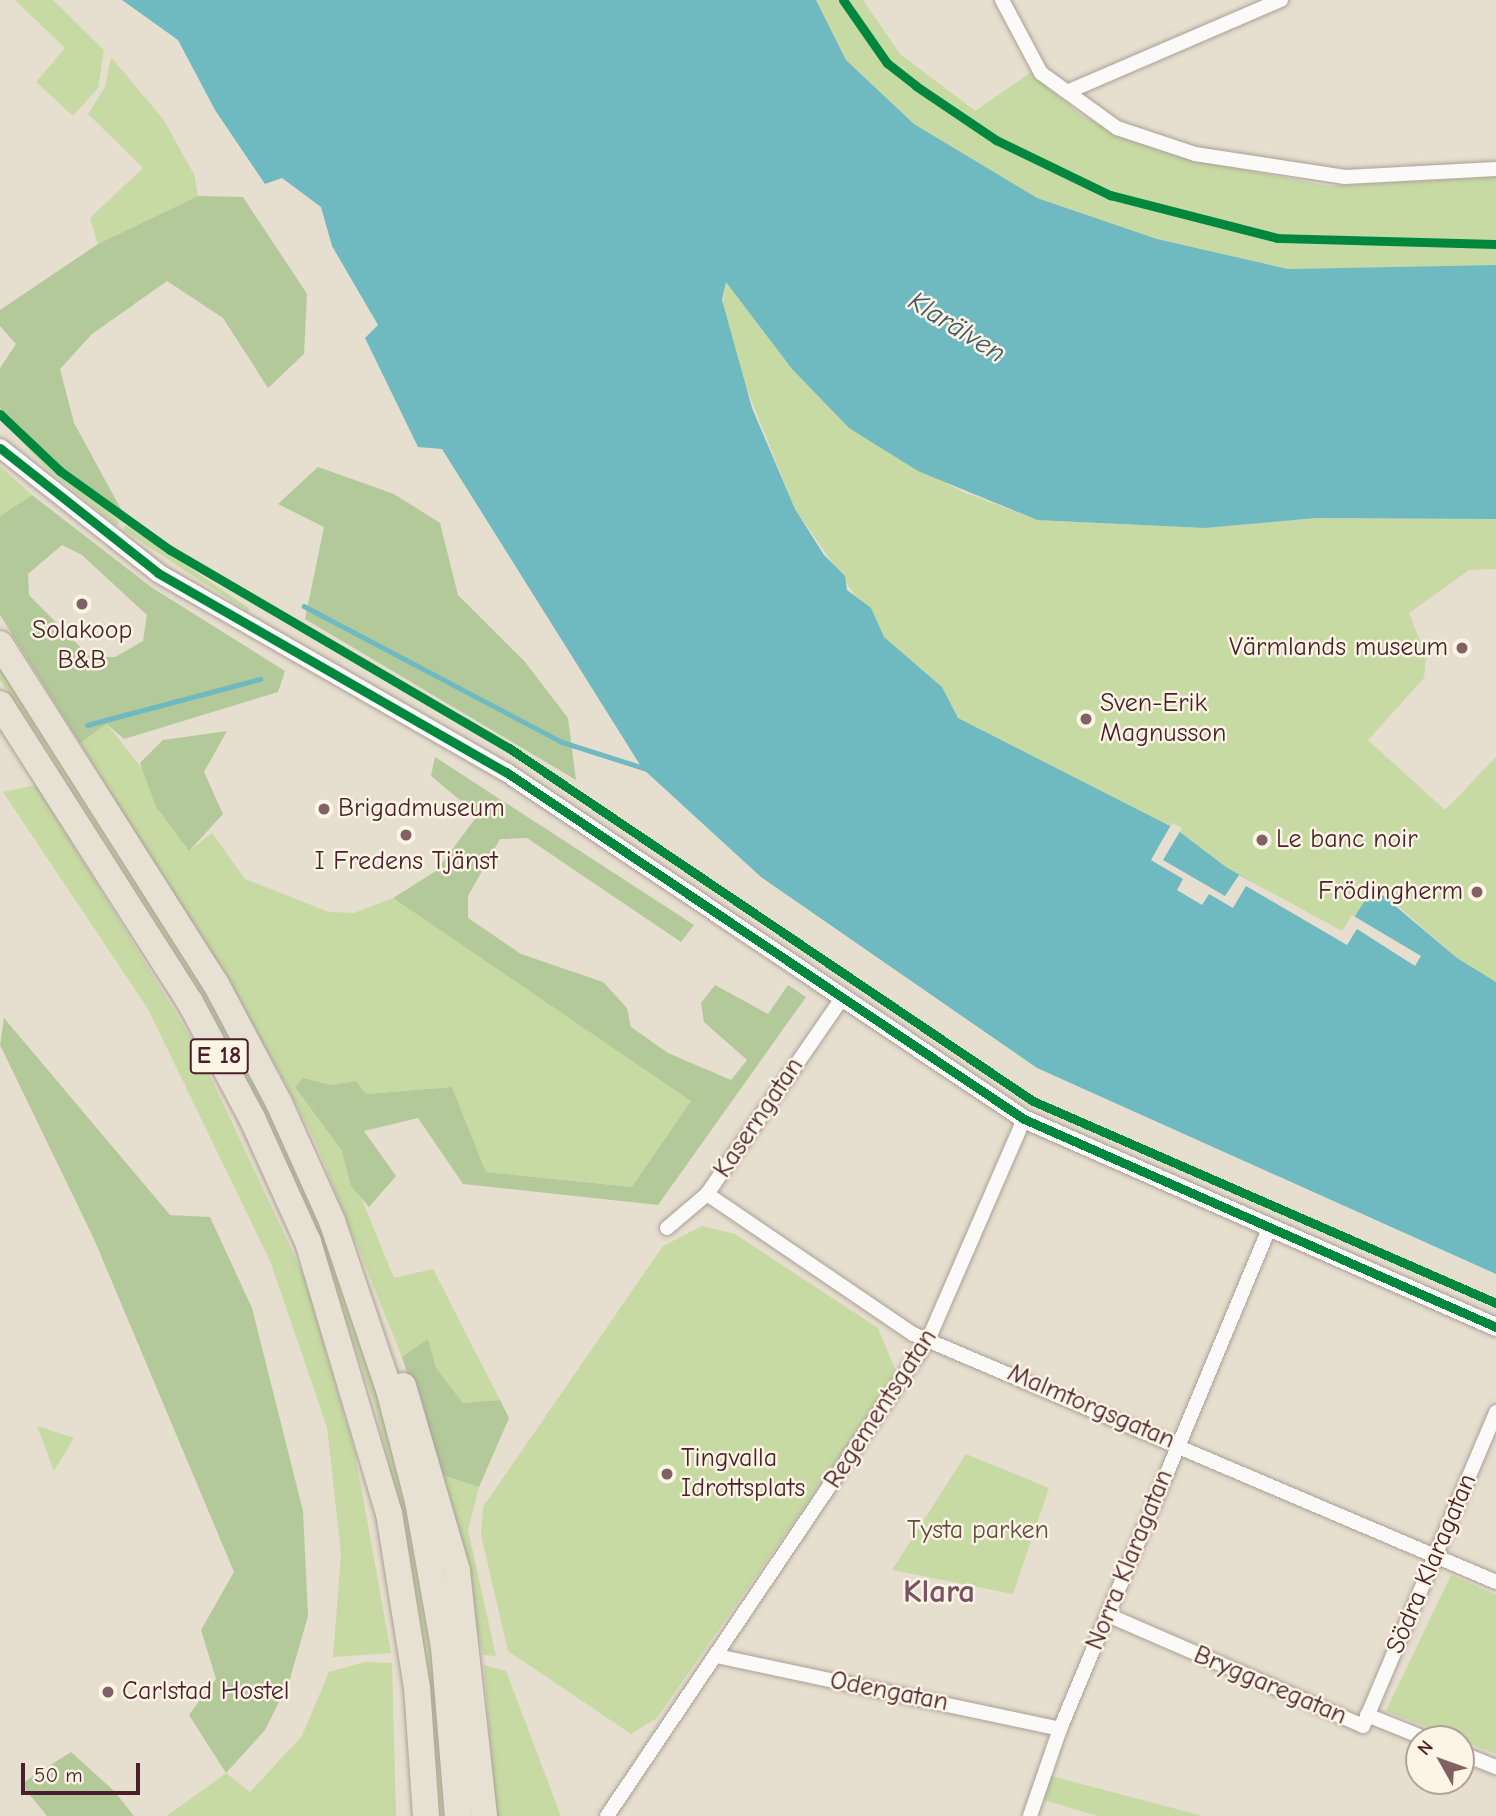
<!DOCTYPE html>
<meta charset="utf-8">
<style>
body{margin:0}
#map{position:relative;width:1496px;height:1816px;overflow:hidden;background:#e6dece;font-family:"Comic Neue",sans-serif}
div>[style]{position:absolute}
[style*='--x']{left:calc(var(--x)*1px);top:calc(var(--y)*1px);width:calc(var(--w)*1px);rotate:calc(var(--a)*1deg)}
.green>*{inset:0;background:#c7daa3}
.forest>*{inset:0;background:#b3c999}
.water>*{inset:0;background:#6fb9c1}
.pier>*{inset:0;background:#e6dece}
.stream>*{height:4.5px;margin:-2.25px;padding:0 2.25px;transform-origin:2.25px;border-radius:2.25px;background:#6fb9c1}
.roads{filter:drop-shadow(0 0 2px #aaa098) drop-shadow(0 0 2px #aaa098)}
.minor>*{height:14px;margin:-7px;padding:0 7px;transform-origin:7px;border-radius:7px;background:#fbfaf8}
.tertiary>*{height:18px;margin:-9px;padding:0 9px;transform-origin:9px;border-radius:9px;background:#fbfaf8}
.motorway>*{height:26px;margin:-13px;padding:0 13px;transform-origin:13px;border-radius:13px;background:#e6e1d3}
.cycleway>*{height:9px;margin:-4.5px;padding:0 4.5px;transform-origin:4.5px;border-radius:4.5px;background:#00873e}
.dots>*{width:19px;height:19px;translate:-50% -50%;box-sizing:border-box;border:4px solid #fcf5e5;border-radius:50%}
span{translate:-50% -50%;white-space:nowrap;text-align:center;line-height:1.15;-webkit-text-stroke:5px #fcf5e5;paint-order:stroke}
.shield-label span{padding:2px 5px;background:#fcf5e5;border:2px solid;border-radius:5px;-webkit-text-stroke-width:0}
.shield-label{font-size:24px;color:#4a1f2b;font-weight:700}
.poi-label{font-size:26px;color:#4a1f2b}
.right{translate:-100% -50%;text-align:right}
.left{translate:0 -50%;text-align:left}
.street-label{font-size:26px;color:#4a1f2b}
.park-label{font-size:26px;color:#634d40}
.water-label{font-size:28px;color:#445665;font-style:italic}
.district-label{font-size:33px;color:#7a5165;font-weight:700}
.north{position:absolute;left:1405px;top:1725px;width:70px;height:70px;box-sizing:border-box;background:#fcf5e5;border:2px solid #b59f9b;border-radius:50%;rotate:310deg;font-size:19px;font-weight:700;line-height:28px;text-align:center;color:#4a1f2b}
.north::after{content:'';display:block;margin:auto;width:24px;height:32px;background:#816264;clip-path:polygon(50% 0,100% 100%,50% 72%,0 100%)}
.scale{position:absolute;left:21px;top:1763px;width:119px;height:32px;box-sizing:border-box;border:4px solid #4a1f2b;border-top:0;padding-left:9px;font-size:21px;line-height:24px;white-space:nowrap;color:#4a1f2b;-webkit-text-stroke:5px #fcf5e5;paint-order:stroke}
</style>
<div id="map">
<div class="green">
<div style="clip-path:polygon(15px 0,53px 0,104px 50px,98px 88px,73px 116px,36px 82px,65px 48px)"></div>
<div style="clip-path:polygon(816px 0,863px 0,900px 54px,975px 111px,1030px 73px,1085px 118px,1212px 164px,1329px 186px,1496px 177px,1496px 265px,1288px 269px,1157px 239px,1037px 198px,914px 124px,846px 60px)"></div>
<div style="clip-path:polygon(111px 57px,163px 119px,194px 174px,198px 196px,98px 244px,90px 218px,143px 168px,88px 114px,105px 87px)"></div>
<div style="clip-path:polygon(726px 281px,792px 369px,849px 428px,961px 491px,1037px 520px,1205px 528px,1316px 518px,1496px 519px,1496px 569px,1469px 570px,1409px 613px,1426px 656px,1424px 678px,1368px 740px,1445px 810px,1496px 757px,1496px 982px,1457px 958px,1381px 891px,1372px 894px,1344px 936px,1226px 867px,1176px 829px,958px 718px,942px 687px,884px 637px,795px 509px,742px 377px,722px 308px)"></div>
<div style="clip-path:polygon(0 418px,119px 521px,117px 526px,45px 467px)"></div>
<div style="clip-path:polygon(0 466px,32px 495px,0 516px)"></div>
<div style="clip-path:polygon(126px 525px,249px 608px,248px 612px,123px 530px)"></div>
<div style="clip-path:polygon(0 659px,221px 1009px,296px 1159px,386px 1405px,410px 1510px,440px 1714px,446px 1816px,436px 1816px,401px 1518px,375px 1406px,316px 1236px,197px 989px,0 680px)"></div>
<div style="clip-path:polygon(107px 724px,151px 780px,156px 807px,189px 851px,212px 833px,245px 879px,329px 912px,354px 913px,393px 898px,692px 1101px,633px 1187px,486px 1172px,452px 1087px,366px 1094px,356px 1081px,331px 1085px,303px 1078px,295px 1087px,342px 1151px,394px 1278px,433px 1269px,500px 1400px,463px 1403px,436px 1368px,428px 1340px,402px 1357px,315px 1141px,277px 1067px,80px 743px)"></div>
<div style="clip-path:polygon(36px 785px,196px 1046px,304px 1276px,355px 1453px,391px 1653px,333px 1657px,341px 1554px,327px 1427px,270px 1261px,148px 1009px,3px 792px)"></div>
<div style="clip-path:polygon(702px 1226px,735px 1234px,878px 1328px,897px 1374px,657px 1718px,631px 1734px,508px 1651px,481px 1535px,483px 1507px,663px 1246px)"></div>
<div style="clip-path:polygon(37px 1426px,74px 1438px,54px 1471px)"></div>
<div style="clip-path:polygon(966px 1454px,1049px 1488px,1013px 1594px,892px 1570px)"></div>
<div style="clip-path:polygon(440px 1474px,479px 1487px,468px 1530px,496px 1656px,483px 1655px)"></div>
<div style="clip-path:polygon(1451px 1575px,1496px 1595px,1496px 1754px,1386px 1711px)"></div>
<div style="clip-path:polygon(365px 1662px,392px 1663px,396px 1816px,167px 1816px,226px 1773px,250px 1792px,302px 1736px,329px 1672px)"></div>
<div style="clip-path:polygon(484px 1665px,506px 1671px,561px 1816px,496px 1816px)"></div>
<div style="clip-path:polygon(1044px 1774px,1195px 1814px,1202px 1816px,1098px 1816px,1040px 1799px)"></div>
</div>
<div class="forest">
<div style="clip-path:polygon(198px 196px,243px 197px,307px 294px,304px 354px,268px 388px,223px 318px,167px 281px,92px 334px,60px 369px,74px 423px,122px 511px,58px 464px,0 408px,0 368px,16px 344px,0 326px,0 310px,98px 244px)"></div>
<div style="clip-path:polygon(318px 467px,394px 494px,440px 523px,458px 595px,525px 662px,568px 718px,576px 780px,305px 619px,324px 527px,278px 504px)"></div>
<div style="clip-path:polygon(evenodd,32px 495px,151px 587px,285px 671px,278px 692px,124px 739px,107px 724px,80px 743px,0 615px,0 516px,32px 495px,62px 545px,82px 555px,147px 615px,143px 641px,115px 657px,90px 657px,29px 595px,28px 574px,62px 545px)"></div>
<div style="clip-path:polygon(227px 731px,204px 772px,223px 814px,189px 851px,156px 807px,140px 763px,163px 740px)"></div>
<div style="clip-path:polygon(435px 757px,694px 925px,681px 942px,527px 838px,500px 839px,468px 896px,468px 918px,521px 954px,603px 982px,627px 1008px,631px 1027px,668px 1053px,731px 1080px,747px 1060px,704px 1022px,701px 1003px,715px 985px,768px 1014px,788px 985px,806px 997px,658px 1205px,463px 1184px,418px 1118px,364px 1131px,396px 1176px,369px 1207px,351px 1186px,342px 1151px,295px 1087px,303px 1078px,331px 1085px,356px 1081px,366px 1094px,452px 1087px,486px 1172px,632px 1187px,691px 1101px,393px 898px,436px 871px,478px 815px,431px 776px)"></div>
<div style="clip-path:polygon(4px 1018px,170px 1215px,210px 1217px,252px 1308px,303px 1511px,308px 1616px,289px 1682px,265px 1730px,226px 1773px,189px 1715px,216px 1679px,201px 1630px,234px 1572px,94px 1239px,0 1045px)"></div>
<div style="clip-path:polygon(428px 1339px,436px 1368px,463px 1403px,500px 1400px,509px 1418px,479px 1487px,440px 1474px,402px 1357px)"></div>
<div style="clip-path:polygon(71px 1752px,114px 1791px,134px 1816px,47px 1816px,21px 1784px)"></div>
</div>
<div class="water">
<div style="clip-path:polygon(122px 0,816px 0,846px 60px,914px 124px,1037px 198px,1157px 239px,1288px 269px,1496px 265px,1496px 519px,1316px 518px,1205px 528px,1037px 520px,918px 471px,849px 428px,792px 369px,726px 282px,722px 300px,752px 408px,795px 509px,824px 555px,845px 576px,847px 590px,871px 608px,884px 637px,942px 687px,958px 718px,1176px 829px,1226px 867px,1343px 935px,1364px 902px,1380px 893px,1457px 958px,1496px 982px,1496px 1274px,1037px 1068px,761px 877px,642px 768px,442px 449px,418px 447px,365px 338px,378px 325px,332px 246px,321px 207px,282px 178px,265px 184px,215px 110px,178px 40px)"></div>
</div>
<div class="pier">
<div style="clip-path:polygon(1172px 823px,1182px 828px,1163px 860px,1225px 896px,1239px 875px,1342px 931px,1352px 915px,1421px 956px,1415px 966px,1357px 929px,1347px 945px,1246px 886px,1233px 908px,1209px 894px,1202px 905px,1177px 890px,1183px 879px,1151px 860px)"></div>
</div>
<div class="stream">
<div style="--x:304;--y:606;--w:292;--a:27.8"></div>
<div style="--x:562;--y:742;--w:89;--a:17.6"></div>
<div style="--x:87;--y:725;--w:179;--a:-14.9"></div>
</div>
<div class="roads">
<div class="minor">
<div style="--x:1002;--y:0;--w:83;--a:61.9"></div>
<div style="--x:1041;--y:73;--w:94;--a:35.9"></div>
<div style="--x:1117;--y:128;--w:82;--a:18.4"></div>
<div style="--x:1195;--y:154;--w:152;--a:8.7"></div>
<div style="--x:1345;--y:177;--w:151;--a:-3"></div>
<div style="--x:1067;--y:92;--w:233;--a:-23.3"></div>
<div style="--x:707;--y:1194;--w:249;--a:34.2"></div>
<div style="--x:913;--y:1334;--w:634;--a:23.04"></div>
<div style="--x:667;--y:1228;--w:52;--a:-40.4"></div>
<div style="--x:707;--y:1194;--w:239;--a:-55.4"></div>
<div style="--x:1108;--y:1615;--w:278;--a:23.5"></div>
<div style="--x:1363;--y:1726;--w:341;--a:-67"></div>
<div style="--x:717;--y:1656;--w:351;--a:12"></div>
<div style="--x:1367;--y:1715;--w:65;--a:21.8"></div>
<div style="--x:1461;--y:1753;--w:38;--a:22"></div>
<div style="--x:607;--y:1816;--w:574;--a:-56.01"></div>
<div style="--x:928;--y:1340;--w:241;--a:-66.5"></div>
<div style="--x:1030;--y:1816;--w:92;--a:-71"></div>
<div style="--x:1060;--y:1729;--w:542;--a:-67.32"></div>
</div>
<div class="tertiary">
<div style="--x:0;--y:448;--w:201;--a:38.3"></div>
<div style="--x:158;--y:573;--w:401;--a:29.8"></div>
<div style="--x:506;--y:772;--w:623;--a:33.82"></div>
<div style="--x:1024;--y:1119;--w:516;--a:23.78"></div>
</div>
<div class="motorway">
<div style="--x:0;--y:644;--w:403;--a:57.6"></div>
<div style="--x:216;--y:984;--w:135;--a:62.1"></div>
<div style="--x:279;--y:1103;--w:129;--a:65.8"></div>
<div style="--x:332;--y:1221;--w:177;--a:71.3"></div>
<div style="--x:389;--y:1389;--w:116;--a:75.5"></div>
<div style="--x:418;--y:1501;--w:148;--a:79.9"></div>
<div style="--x:444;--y:1647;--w:170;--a:85.3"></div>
<div style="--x:0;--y:704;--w:353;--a:57.5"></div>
<div style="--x:190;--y:1002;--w:132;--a:61.9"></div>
<div style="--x:252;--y:1118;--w:136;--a:65.7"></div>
<div style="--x:308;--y:1242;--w:283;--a:73.4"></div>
<div style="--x:389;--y:1513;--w:176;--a:80.9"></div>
<div style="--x:417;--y:1687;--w:129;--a:86"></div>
<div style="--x:403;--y:1386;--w:193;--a:73.7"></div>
<div style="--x:457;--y:1571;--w:246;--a:83.7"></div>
</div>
</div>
<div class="cycleway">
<div style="--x:843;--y:0;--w:77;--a:55.1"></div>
<div style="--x:887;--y:63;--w:37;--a:38"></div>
<div style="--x:916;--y:86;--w:97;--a:34"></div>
<div style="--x:996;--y:140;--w:127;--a:25.8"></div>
<div style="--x:1110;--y:195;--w:172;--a:14.4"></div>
<div style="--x:1277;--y:238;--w:219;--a:1.6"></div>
<div style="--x:0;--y:414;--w:83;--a:43.5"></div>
<div style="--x:60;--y:471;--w:135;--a:35.7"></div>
<div style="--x:170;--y:550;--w:393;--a:30.3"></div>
<div style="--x:509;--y:748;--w:632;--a:33.97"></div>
<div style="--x:1033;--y:1101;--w:505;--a:23.57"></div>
<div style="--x:0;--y:448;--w:201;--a:38.3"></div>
<div style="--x:158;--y:573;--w:401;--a:29.8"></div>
<div style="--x:506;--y:772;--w:623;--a:33.82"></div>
<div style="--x:1024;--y:1119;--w:516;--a:23.78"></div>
</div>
<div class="dots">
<div style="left:82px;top:604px;background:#816264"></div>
<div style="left:1462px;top:648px;background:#816264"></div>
<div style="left:1086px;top:719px;background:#816264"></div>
<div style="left:324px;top:809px;background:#816264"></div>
<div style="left:406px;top:835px;background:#816264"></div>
<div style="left:1262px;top:840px;background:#816264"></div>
<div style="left:1477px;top:892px;background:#816264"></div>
<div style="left:667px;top:1474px;background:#816264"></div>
<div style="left:108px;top:1692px;background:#816264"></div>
</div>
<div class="shield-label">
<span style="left:219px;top:1056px">E 18</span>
</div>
<div class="poi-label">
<span style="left:82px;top:646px">Solakoop<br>B&amp;B</span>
<span class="right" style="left:1448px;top:648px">Värmlands museum</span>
<span class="left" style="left:1100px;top:719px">Sven-Erik<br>Magnusson</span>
<span class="left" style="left:338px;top:809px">Brigadmuseum</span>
<span class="left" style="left:1276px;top:840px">Le banc noir</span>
<span style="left:406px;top:862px">I Fredens Tjänst</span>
<span class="right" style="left:1463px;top:892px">Frödingherm</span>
<span class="left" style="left:681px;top:1474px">Tingvalla<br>Idrottsplats</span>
<span class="left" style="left:122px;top:1692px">Carlstad Hostel</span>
</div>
<div class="street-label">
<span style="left:759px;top:1118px;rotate:-56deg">Kaserngatan</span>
<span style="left:1091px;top:1407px;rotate:23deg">Malmtorgsgatan</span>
<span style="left:881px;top:1409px;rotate:-57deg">Regementsgatan</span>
<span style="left:1130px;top:1560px;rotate:-68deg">Norra Klaragatan</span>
<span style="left:1432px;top:1564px;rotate:-67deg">Södra Klaragatan</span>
<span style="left:1270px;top:1686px;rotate:23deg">Bryggaregatan</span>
<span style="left:889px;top:1692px;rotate:11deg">Odengatan</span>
</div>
<div class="park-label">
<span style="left:978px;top:1531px">Tysta parken</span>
</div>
<div class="water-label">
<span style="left:957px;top:327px;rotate:32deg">Klarälven</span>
</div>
<div class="district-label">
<span style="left:939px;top:1592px">Klara</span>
</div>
<div class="north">N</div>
<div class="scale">50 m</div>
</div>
